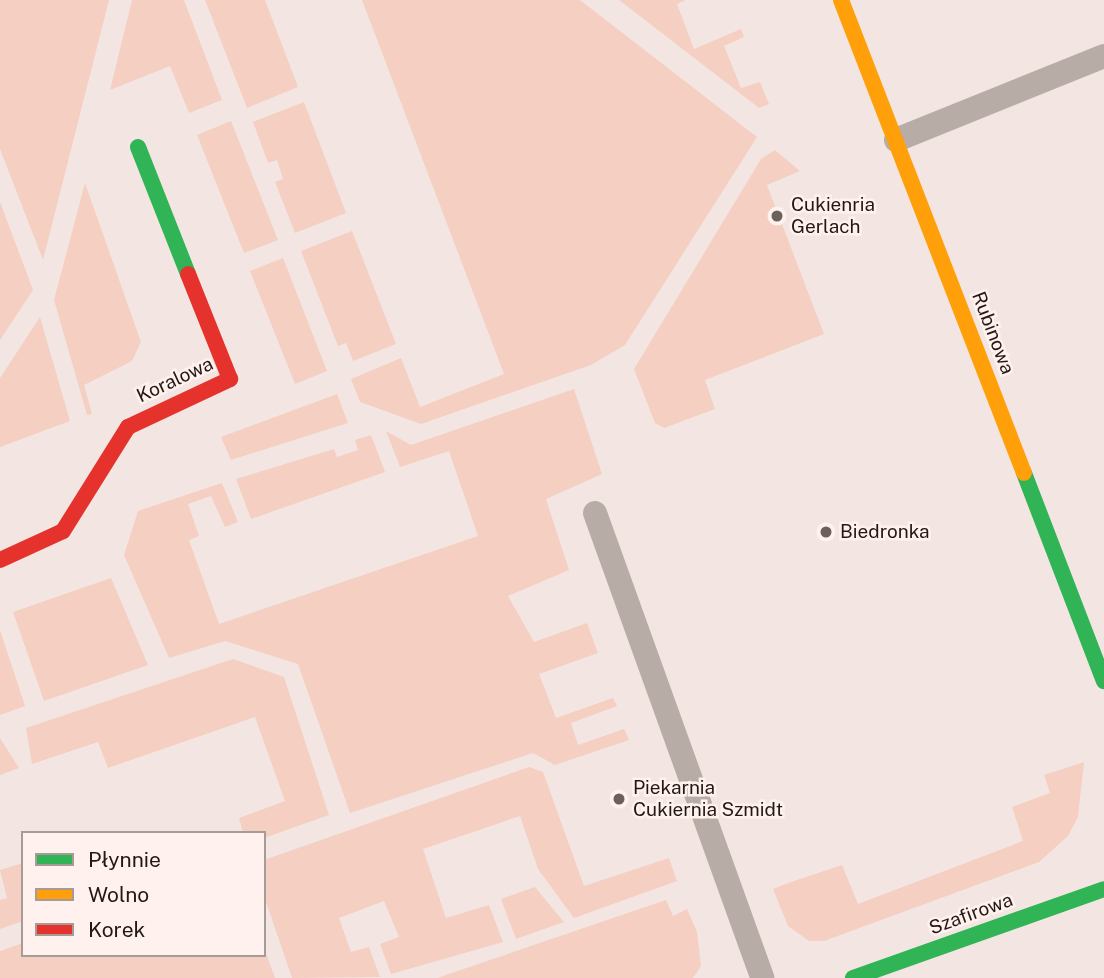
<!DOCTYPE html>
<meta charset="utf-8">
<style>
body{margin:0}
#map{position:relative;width:1104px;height:978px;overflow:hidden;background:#f3e6e2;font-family:"Public Sans",sans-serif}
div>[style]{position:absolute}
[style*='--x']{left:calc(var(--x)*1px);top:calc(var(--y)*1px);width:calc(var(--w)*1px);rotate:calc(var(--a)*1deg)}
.green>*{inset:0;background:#f5cfc2}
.lane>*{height:24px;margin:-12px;padding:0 12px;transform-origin:12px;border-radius:12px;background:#b8aca6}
.fast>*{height:16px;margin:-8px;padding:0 8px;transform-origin:8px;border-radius:8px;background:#30b455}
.slow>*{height:16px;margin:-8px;padding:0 8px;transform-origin:8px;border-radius:8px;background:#ff9f0a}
.jam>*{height:16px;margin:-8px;padding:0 8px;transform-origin:8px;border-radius:8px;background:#e5322d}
.dots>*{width:19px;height:19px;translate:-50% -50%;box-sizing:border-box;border:4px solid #fff2ee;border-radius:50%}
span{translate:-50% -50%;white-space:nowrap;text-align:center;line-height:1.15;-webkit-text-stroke:5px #fff2ee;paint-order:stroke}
.poi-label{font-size:19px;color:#221814}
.left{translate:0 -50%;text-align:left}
.street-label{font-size:19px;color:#221814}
.legend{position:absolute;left:21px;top:831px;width:245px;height:126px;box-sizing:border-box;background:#fff2ee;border:2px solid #a79b97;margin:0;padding:9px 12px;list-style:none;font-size:21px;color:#221814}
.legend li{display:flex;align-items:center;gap:14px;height:35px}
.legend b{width:35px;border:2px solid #a79b97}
</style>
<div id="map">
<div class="green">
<div style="clip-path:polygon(0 0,109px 0,43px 260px,0 149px)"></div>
<div style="clip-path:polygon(132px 0,184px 0,222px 100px,189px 113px,170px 66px,110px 90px)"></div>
<div style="clip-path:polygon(205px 0,265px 0,298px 87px,247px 108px)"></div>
<div style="clip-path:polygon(362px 0,580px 0,757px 137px,625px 345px,591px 365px,421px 424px,360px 402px,351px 379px,401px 358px,420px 407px,504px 374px)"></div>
<div style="clip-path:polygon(619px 0,686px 0,677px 4px,694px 49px,741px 29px,744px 37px,724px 46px,741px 88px,760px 82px,769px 104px,759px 108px)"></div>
<div style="clip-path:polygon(304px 102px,346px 213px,295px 233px,275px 182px,283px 179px,277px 160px,268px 163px,253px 122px)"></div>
<div style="clip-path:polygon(231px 121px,278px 240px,244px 253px,197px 135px)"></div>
<div style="clip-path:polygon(775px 150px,800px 171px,767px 185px,824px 334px,705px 380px,715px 409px,664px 428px,655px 423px,634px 369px,761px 159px)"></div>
<div style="clip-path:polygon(85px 183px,141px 342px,132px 361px,84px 385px,92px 414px,87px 415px,54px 300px)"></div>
<div style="clip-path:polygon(0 202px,33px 290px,0 340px)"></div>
<div style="clip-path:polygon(352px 231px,396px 344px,353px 361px,346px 343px,338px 346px,301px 251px)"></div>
<div style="clip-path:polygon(283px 258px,327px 371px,295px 384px,250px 271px)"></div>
<div style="clip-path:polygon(40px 317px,70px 421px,0 447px,0 378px)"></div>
<div style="clip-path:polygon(574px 389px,602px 474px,546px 499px,569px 570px,508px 596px,534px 642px,587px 623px,598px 653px,539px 674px,556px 718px,613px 698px,617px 706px,571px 723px,578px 745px,624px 729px,629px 740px,555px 765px,533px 753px,350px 813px,298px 664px,225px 641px,169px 658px,124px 555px,138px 511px,222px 483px,238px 522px,225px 527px,211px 496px,188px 504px,199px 536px,189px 540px,219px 624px,478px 536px,449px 451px,400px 467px,386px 431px,411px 445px)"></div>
<div style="clip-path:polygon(337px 394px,348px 423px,231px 460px,221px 437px)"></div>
<div style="clip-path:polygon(371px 435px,385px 472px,251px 519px,236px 479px,334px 449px,337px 457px,358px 450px,355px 440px)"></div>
<div style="clip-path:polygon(111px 578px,148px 665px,44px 701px,13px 612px)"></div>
<div style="clip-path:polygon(0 630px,25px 706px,0 715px)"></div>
<div style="clip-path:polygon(233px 659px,284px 677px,329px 815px,264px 838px,243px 833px,239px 818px,285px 801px,255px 717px,108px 768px,98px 742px,32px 764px,26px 728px)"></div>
<div style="clip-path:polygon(0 738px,19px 768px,0 775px)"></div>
<div style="clip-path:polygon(1084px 762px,1078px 817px,1068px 836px,1039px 862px,824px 941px,809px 941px,788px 926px,773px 889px,791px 882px,842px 865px,858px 904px,1023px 841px,1012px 807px,1050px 793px,1044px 775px)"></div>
<div style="clip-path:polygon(529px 767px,543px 772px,584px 886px,669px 858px,677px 881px,574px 918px,538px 869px,520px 816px,423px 849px,446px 918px,489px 905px,503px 942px,391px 974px,380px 944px,399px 937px,384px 901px,339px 918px,351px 952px,369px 947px,380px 977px,292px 978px,264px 896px,264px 860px)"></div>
<div style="clip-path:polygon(23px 863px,23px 921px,0 929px,0 900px,7px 898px,0 870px)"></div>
<div style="clip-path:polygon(535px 887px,564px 922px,516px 939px,501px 899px)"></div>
<div style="clip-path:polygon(666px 900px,673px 916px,687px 909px,697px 932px,701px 966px,693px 978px,437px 978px)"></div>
<div style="clip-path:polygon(23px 943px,23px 955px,264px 955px,264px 948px,275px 978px,0 978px,0 951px)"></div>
</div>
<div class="lane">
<div style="--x:896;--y:140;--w:224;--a:-22"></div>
<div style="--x:595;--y:513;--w:494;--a:70.2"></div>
</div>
<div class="fast">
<div style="--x:138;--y:147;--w:136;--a:68.5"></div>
<div style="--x:1024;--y:473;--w:223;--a:69"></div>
<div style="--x:853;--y:978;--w:266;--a:-19.5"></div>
</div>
<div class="slow">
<div style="--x:841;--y:0;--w:507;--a:68.85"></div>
</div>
<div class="jam">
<div style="--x:0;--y:560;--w:69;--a:-24.7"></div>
<div style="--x:63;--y:531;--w:123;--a:-58"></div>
<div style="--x:128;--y:427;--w:113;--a:-25.2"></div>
<div style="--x:230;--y:379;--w:113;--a:-111.8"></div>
</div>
<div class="dots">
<div style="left:777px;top:216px;background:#6b605c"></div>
<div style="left:826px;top:532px;background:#6b605c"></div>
<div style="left:619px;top:799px;background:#6b605c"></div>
</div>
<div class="poi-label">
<span class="left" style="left:791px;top:216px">Cukienria<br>Gerlach</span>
<span class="left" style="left:840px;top:532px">Biedronka</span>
<span class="left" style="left:633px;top:799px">Piekarnia<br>Cukiernia Szmidt</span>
</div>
<div class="street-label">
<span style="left:993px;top:333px;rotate:69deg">Rubinowa</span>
<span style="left:175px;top:380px;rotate:-25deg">Koralowa</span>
<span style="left:971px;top:914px;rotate:-20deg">Szafirowa</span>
</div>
<ul class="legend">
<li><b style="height:9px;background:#30b455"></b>Płynnie</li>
<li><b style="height:9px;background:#ff9f0a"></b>Wolno</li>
<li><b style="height:9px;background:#e5322d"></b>Korek</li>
</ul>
</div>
